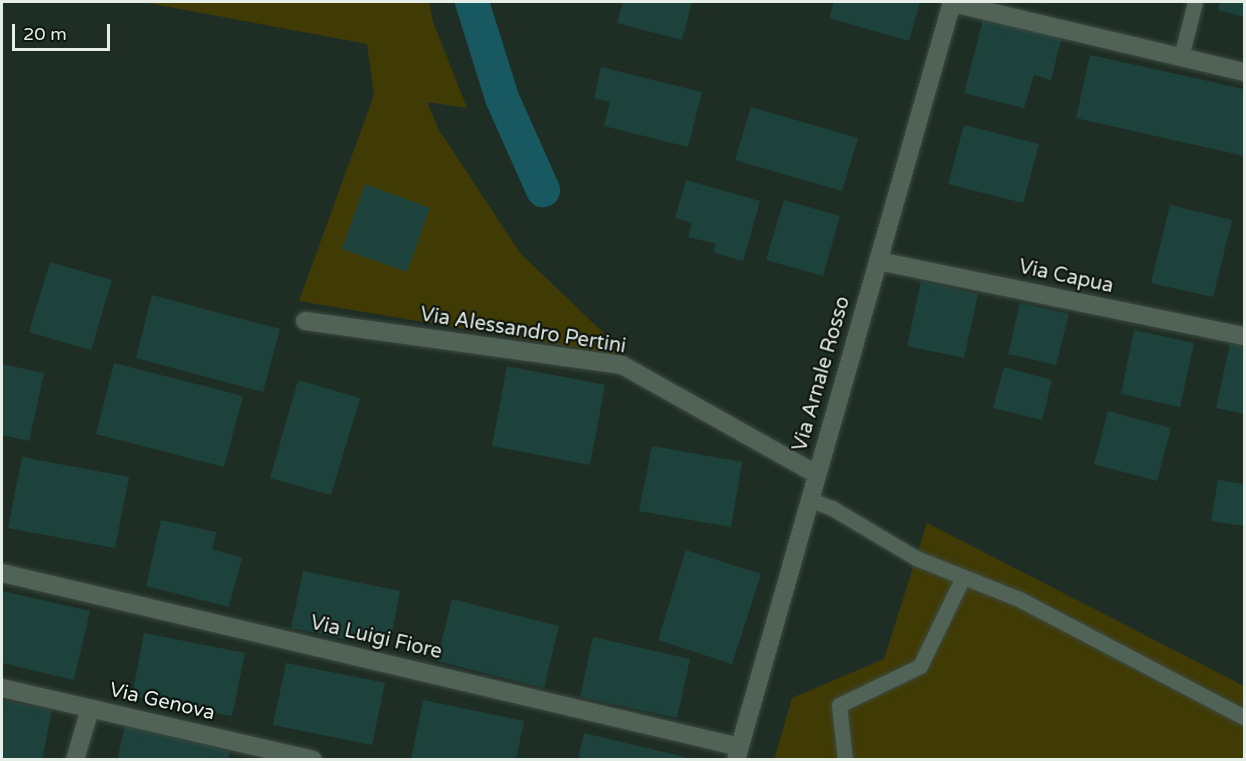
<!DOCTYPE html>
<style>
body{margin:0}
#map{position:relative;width:1246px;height:761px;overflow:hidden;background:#1f2e25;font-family:"Varela Round",sans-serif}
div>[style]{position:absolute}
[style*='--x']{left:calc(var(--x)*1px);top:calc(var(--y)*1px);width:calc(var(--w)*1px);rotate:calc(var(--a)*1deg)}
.green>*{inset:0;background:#403b05}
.canal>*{height:34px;margin:-17px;padding:0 17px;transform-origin:17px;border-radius:17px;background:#175861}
.building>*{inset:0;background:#1d423c}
.roads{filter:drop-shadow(0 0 2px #3d4a42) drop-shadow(0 0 2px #3d4a42)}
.service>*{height:15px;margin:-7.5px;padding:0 7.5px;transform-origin:7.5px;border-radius:7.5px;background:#516257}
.minor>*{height:18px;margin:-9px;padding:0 9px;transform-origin:9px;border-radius:9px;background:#516257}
.tertiary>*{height:18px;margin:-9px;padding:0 9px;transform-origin:9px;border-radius:9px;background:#516257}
span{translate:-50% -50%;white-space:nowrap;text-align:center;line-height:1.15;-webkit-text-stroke:4.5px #0e1410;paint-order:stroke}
.street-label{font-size:20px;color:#e4eee7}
.frame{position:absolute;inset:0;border:3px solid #e4eee7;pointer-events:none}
.scale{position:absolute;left:12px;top:24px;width:98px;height:27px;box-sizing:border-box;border:3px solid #e4eee7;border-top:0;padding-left:8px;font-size:18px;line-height:21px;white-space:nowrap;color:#e4eee7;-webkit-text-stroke:4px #0e1410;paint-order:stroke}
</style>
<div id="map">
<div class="green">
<div style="clip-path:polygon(143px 2px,429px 2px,433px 22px,467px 108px,427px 102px,439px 130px,520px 253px,617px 346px,617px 355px,299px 301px,374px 95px,367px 44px)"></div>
<div style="clip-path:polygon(927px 523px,1244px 686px,1244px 759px,774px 760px,792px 698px,884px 659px)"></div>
</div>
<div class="canal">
<div style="--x:472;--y:2;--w:101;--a:72.6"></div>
<div style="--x:502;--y:98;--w:101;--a:66"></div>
</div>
<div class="building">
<div style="clip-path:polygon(623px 2px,692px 2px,682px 40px,617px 23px)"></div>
<div style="clip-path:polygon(834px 2px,920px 2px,909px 41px,829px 18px)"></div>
<div style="clip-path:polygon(1220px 2px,1244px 2px,1244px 17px,1218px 10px)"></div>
<div style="clip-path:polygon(983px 20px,1062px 36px,1051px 80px,1034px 75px,1024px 108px,964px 93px)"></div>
<div style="clip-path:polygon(1090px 55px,1244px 89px,1244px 156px,1076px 118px)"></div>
<div style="clip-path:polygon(601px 67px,702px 92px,688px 147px,604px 126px,610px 102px,594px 98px)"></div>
<div style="clip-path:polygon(751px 107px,858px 138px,842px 191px,735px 160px)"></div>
<div style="clip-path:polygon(964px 125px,1039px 144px,1023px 203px,948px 184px)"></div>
<div style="clip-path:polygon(686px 180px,760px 201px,743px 261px,713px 252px,716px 244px,688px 237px,692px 223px,675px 218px)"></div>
<div style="clip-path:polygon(365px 184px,430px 208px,407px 272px,342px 249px)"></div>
<div style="clip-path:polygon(784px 200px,840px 216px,823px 276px,766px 260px)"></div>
<div style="clip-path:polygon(1170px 205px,1232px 220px,1213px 297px,1151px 283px)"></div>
<div style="clip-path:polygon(50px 262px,112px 280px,91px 350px,29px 332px)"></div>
<div style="clip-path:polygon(921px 281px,978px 294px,964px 358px,907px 346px)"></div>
<div style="clip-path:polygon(152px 295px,280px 329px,263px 392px,136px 358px)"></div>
<div style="clip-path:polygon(1020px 303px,1069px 314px,1056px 365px,1008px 354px)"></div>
<div style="clip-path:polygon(1134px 330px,1194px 343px,1180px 407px,1121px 394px)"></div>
<div style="clip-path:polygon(1230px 343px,1244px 346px,1244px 414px,1216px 408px)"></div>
<div style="clip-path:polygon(114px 363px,243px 396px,224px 467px,96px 434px)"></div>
<div style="clip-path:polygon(2px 364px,44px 373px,29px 441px,2px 435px)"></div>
<div style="clip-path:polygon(507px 366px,605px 385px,590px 465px,492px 446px)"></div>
<div style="clip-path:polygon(1004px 367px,1052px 380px,1042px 420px,993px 408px)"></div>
<div style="clip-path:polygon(298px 380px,360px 398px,331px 495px,270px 478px)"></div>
<div style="clip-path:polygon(1108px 411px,1171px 428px,1157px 481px,1094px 464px)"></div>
<div style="clip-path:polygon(652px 446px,742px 462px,731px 527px,639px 511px)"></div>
<div style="clip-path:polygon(22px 457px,129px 477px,115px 548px,8px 528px)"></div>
<div style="clip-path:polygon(1218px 480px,1244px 484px,1244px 526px,1211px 521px)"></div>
<div style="clip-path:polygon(161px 520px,216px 532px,212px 549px,242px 558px,229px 607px,146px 586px)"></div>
<div style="clip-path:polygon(686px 550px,761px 574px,732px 664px,658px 640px)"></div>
<div style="clip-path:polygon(303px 571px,400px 591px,389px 648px,291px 628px)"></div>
<div style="clip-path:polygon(2px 591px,90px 611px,74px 680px,2px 663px)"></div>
<div style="clip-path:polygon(452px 599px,559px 626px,544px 688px,437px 661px)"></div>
<div style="clip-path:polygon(144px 633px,245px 653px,232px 716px,132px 696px)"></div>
<div style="clip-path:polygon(593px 637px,690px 659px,677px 718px,580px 697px)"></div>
<div style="clip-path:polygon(286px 663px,385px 683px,372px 745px,273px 725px)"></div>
<div style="clip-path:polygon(2px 700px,52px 710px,42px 760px,2px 760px)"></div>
<div style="clip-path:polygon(423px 700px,524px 721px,516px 760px,411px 760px)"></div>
<div style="clip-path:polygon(125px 726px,230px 751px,228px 760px,117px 760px)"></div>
<div style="clip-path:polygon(584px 733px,693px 759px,693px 760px,578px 760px)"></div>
</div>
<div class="roads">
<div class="service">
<div style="--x:1181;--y:57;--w:57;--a:-75.7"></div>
<div style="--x:808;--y:499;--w:26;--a:21"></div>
<div style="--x:832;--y:508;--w:98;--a:30.8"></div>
<div style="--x:916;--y:558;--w:111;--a:21.7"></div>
<div style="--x:1019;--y:599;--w:254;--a:27.7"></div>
<div style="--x:845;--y:760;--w:55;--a:-96.2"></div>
<div style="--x:839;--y:705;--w:90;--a:-25.7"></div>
<div style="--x:920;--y:666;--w:99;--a:-64.2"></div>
</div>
<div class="minor">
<div style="--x:952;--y:3;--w:300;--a:13.3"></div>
<div style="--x:878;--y:261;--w:374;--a:11.6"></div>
<div style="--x:305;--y:321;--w:320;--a:7.9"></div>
<div style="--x:622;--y:365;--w:223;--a:29.3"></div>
<div style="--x:2;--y:573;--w:758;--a:13.27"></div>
<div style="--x:2;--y:688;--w:319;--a:13"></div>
<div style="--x:75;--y:760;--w:53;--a:-73.6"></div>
</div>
<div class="tertiary">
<div style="--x:736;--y:760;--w:788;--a:-74.09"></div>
</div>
</div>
<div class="street-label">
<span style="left:1066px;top:277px;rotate:12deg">Via Capua</span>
<span style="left:523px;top:331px;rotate:9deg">Via Alessandro Pertini</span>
<span style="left:822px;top:374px;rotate:-74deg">Via Arnale Rosso</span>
<span style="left:376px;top:638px;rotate:13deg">Via Luigi Fiore</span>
<span style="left:162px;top:702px;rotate:13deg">Via Genova</span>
</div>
<div class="frame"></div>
<div class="scale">20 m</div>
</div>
